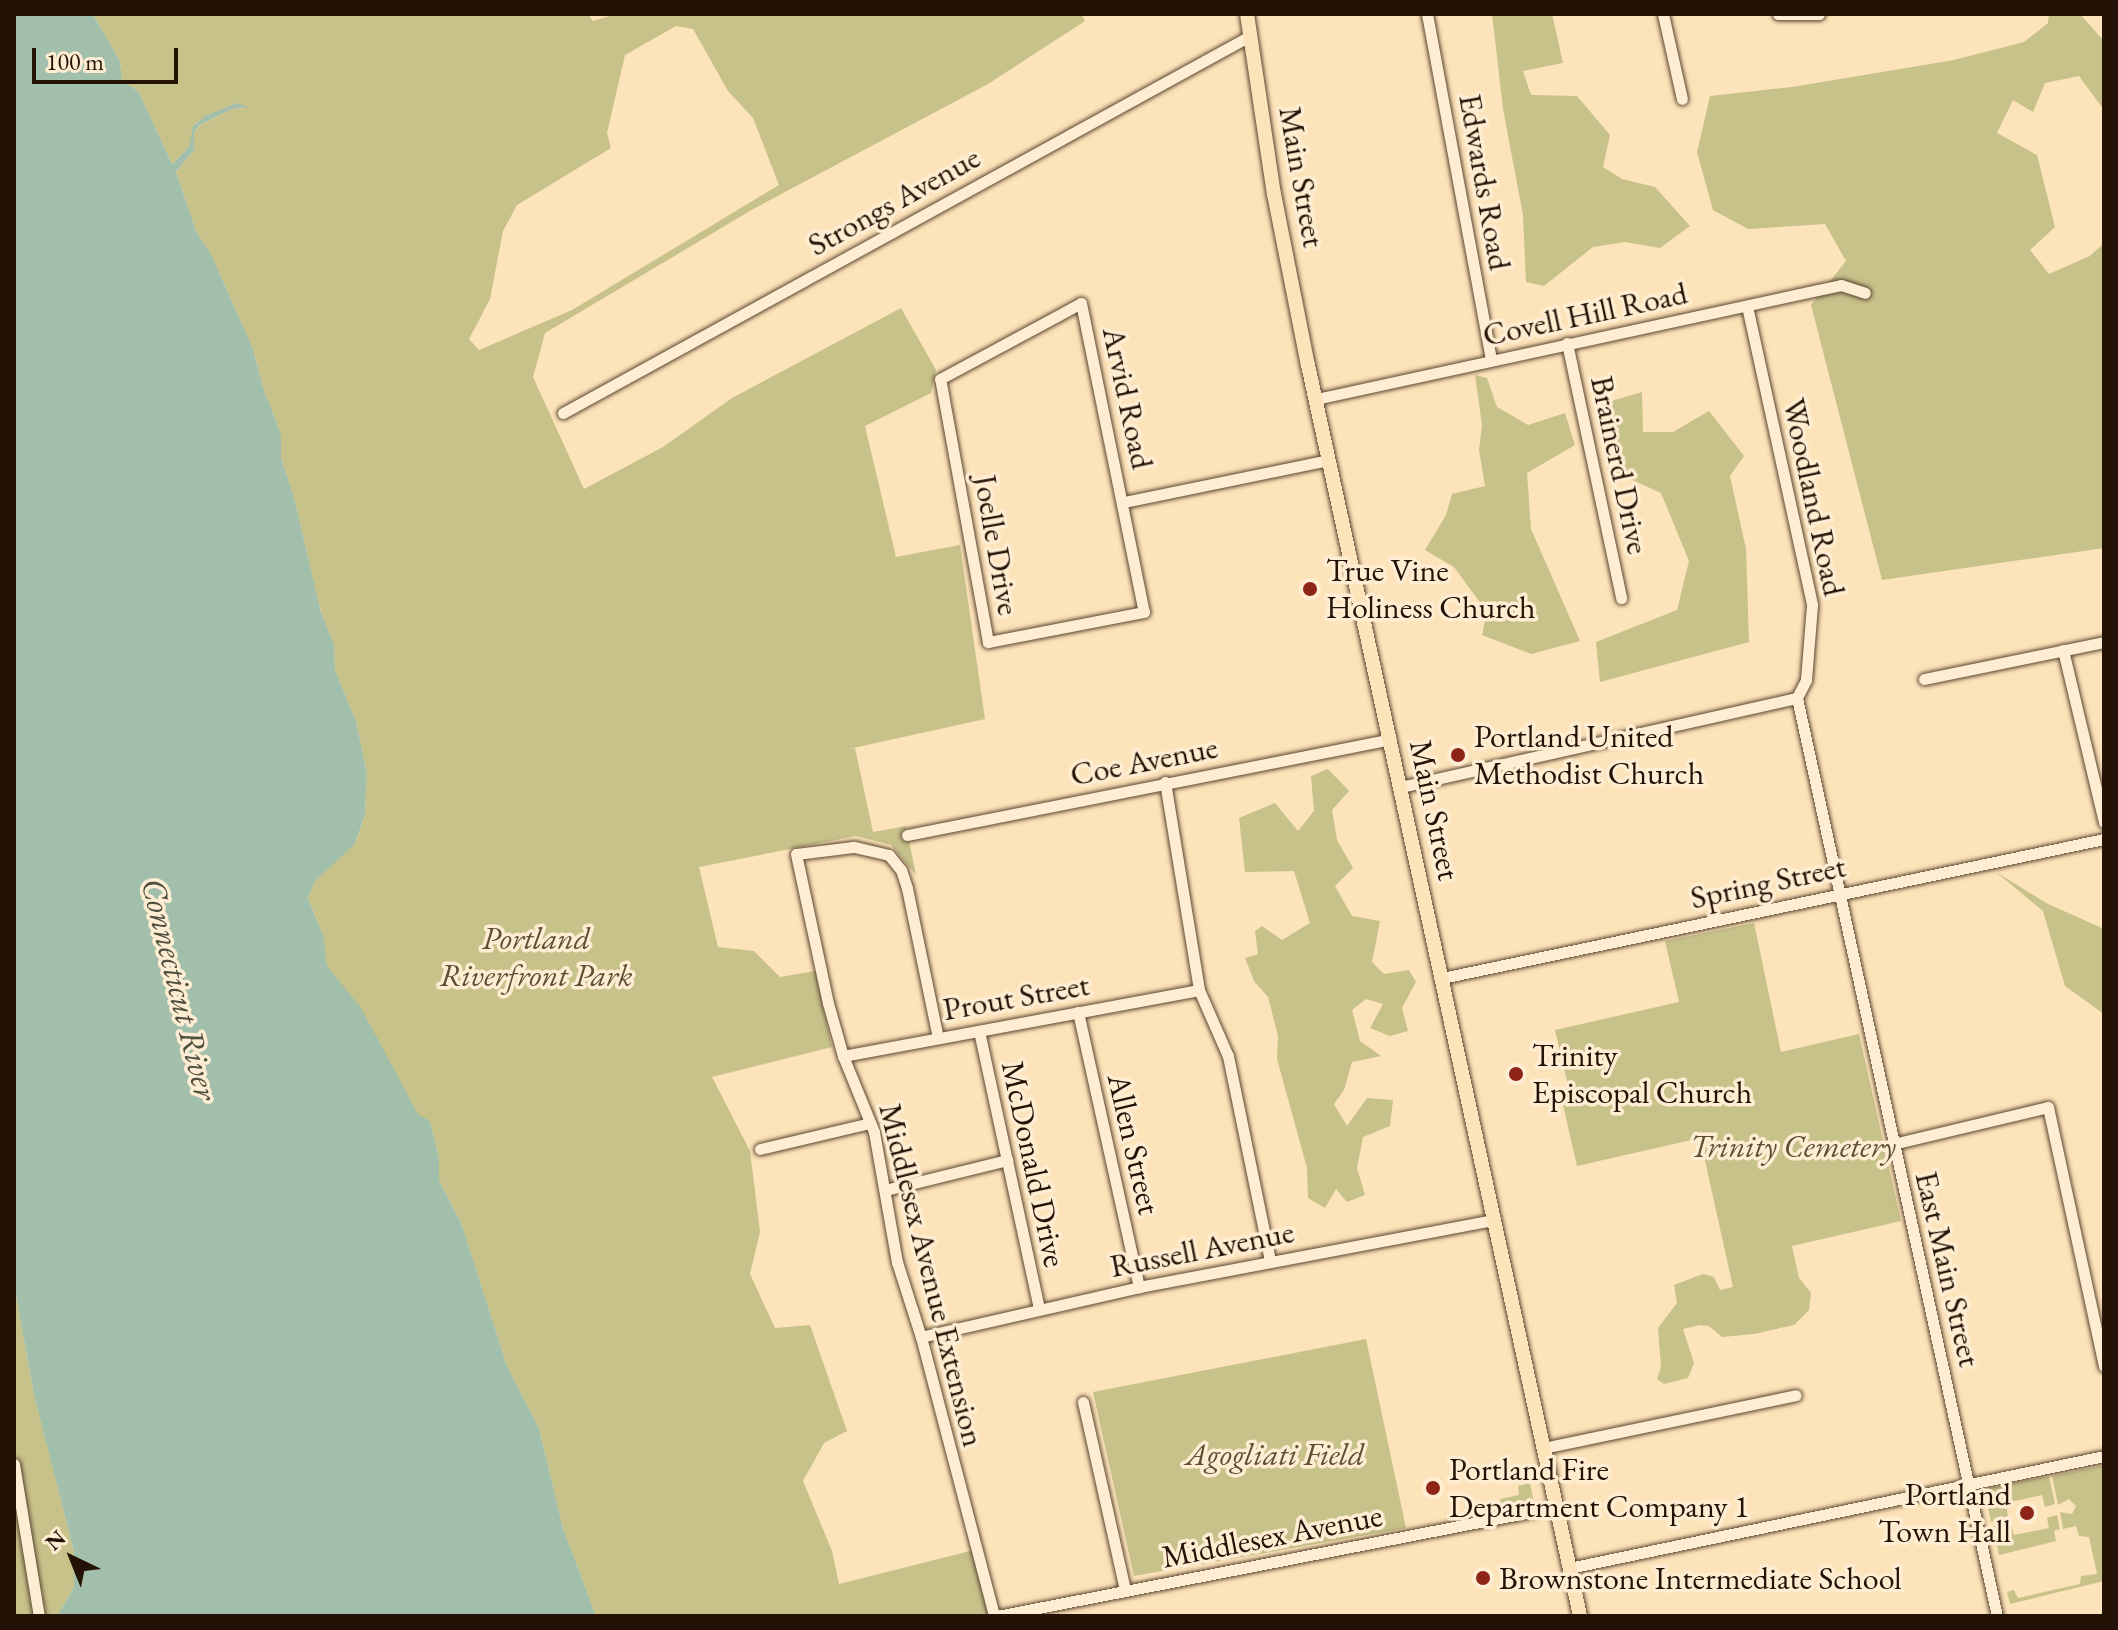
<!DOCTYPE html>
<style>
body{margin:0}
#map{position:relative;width:2118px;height:1630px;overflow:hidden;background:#fde3b9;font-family:"EB Garamond",serif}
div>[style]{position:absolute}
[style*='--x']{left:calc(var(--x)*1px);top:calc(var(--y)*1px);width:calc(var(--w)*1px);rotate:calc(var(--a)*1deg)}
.green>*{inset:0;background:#c7c18a}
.water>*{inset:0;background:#a1bfaa}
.roads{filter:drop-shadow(0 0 2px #5a4632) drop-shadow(0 0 2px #5a4632)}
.minor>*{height:11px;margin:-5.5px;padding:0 5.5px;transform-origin:5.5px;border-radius:5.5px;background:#feedd2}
.major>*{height:14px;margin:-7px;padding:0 7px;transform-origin:7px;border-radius:7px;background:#fde3b9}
.dots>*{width:22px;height:22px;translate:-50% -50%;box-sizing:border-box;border:4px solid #feedd2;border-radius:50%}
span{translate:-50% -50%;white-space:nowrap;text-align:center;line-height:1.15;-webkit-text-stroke:7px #feedd2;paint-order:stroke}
.street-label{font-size:32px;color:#231205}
.poi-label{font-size:32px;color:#231205}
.left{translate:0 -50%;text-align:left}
.right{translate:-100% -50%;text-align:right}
.park-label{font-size:32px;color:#5c4f34;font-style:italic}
.water-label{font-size:34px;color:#4f4f3f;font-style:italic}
.frame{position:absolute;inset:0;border:16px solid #231205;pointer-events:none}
.north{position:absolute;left:32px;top:1518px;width:80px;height:80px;-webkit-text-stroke:6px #feedd2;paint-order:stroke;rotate:317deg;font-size:22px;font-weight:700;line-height:32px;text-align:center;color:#231205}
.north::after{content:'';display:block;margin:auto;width:28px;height:36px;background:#231205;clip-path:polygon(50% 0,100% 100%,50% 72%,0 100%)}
.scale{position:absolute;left:32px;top:48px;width:146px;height:36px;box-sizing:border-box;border:4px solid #231205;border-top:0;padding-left:10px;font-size:24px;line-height:28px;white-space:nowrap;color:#231205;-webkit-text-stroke:6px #feedd2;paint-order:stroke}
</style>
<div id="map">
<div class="green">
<div style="clip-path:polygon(evenodd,93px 14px,588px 14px,593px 21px,616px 14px,1081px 14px,1085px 21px,988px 84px,755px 208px,545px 333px,533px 377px,584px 489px,663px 447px,732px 398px,901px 308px,936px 370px,931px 393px,865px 426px,896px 557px,960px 545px,985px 719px,844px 750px,855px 748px,873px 832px,906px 826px,916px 875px,891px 845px,856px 836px,699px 867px,718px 947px,754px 951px,780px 977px,815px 971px,832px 1047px,712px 1077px,750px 1151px,760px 1232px,750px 1274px,775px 1328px,810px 1325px,847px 1431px,824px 1443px,803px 1481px,832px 1551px,839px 1584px,974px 1550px,988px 1616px,596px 1616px,563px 1528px,539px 1428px,507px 1366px,462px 1225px,439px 1180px,439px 1158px,430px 1121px,418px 1115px,361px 1009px,327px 967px,322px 932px,308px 898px,315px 881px,356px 842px,365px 815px,367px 773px,356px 721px,335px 670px,334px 644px,321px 612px,294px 497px,281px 458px,281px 434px,264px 390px,253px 349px,212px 256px,196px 231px,176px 172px,194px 150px,194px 132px,201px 125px,232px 109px,244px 108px,232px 105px,196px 123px,189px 147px,172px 164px,139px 92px,122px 80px,120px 61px,93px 14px,676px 26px,693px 29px,728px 91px,753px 118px,779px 185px,572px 310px,479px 350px,469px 339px,490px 299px,503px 231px,517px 205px,611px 148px,607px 133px,625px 55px,676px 26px)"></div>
<div style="clip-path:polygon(1492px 14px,1552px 14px,1563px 63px,1523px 71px,1531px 95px,1577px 96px,1610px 135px,1603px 167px,1622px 179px,1655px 187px,1690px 226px,1660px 248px,1625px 242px,1593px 247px,1544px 286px,1526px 282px,1523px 215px,1503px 109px)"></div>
<div style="clip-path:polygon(2049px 14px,2080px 14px,2104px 41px,2104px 110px,2079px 76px,2045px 83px,2033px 112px,2013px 100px,1997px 133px,2037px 155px,2055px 227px,2030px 250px,2049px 274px,2090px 256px,2104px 243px,2104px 548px,1882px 580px,1811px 305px,1846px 261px,1825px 224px,1748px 229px,1713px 210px,1697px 152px,1710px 96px,1792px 87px,1954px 60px,2024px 42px,2048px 23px)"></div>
<div style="clip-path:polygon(1475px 375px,1487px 378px,1497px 407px,1528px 425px,1565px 413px,1575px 445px,1527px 473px,1531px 529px,1580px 641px,1531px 654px,1482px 635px,1487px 612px,1454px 567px,1425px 550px,1446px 515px,1452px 494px,1485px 486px,1479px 450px,1482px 425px)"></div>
<div style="clip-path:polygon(1642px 392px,1643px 432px,1673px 432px,1709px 411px,1744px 456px,1730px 476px,1746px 549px,1749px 642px,1600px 682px,1596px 642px,1677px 610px,1689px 561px,1661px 493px,1617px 473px,1601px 404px)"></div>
<div style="clip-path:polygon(1328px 769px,1349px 791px,1332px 810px,1337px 840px,1353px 868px,1335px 886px,1352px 916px,1380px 921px,1372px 962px,1384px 974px,1409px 970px,1416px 982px,1402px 1008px,1408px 1031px,1390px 1036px,1370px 1028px,1383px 1004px,1366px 999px,1352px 1010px,1360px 1041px,1381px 1056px,1352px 1062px,1344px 1090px,1334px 1104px,1347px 1126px,1367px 1098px,1393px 1100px,1390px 1126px,1363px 1137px,1357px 1168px,1365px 1195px,1347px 1202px,1336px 1189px,1325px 1208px,1308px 1198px,1307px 1168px,1277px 1059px,1278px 1036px,1268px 997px,1254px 981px,1245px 958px,1258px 954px,1255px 931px,1262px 926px,1282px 940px,1310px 923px,1294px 871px,1245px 872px,1239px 818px,1275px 803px,1298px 831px,1314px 811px,1311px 776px)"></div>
<div style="clip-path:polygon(1996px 872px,2048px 904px,2104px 929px,2104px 1014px,2065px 986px,2043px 911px)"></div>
<div style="clip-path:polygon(1754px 923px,1781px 1052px,1859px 1034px,1901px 1221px,1792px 1246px,1799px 1278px,1811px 1293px,1809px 1310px,1794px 1325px,1754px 1334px,1722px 1337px,1709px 1326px,1700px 1325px,1683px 1329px,1694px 1363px,1688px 1378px,1664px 1384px,1657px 1379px,1661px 1367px,1658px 1328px,1677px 1303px,1674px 1285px,1703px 1274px,1714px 1277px,1720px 1290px,1733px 1287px,1700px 1138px,1577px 1166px,1563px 1105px,1572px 1102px,1555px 1030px,1679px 1002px,1665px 941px)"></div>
<div style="clip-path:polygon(14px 1285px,34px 1395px,74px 1552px,74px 1587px,57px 1616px,14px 1616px)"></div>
<div style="clip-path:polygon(1366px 1339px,1406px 1528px,1134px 1576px,1093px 1392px)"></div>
<div style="clip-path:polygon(2104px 1465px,2104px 1581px,2010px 1604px,2007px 1592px,2014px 1590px,2018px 1598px,2080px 1584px,2081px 1576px,2097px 1574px,2089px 1537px,2079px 1536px,2076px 1526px,2063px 1529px,2060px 1512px,2072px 1514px,2076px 1506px,2069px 1499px,2058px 1505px,2052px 1476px)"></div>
<div style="clip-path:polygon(2049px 1476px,2055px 1504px,2045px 1507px,2042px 1495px,2006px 1503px,2008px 1516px,1991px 1522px,1984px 1489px)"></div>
<div style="clip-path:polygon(1530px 1483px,1534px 1504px,1502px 1510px,1500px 1499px,1519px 1495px,1518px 1486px)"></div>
<div style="clip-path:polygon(2057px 1515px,2060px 1529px,2054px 1531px,2056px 1541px,1999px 1555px,1993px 1526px,2011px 1524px,2014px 1535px,2049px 1528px,2047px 1518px)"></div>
</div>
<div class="water">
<div style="clip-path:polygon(14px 14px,93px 14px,120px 61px,122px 80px,139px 92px,172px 164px,189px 147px,193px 126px,207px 115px,237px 103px,248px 107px,232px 109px,200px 125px,194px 132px,194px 150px,176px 172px,196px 231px,212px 256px,253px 349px,264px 390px,281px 434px,281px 458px,294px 497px,321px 612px,334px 644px,335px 670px,356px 721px,367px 773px,365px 815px,355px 844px,315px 881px,308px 898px,323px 935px,327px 966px,361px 1008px,418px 1114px,430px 1121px,439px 1158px,439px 1180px,462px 1225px,507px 1366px,539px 1428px,563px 1528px,596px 1616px,57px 1616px,74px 1587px,74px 1552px,34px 1395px,14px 1285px)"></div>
</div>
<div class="roads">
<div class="minor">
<div style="--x:1427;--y:14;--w:352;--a:79.5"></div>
<div style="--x:1663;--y:14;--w:87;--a:77.4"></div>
<div style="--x:1778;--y:14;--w:41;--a:0"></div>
<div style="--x:1081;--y:303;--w:315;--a:78.5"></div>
<div style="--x:1144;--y:612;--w:159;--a:169.1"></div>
<div style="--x:988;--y:642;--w:267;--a:-100.3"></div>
<div style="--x:940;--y:379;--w:160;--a:-28.3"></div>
<div style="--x:1747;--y:306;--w:306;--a:77.7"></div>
<div style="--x:1812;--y:605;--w:75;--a:94.6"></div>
<div style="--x:1806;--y:680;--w:20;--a:117"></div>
<div style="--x:1567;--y:343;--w:261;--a:78"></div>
<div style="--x:1316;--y:399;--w:537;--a:-12.25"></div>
<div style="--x:1841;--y:285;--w:25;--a:18"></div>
<div style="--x:563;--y:413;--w:784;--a:-28.76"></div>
<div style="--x:1124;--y:502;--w:209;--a:-11.6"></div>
<div style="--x:2063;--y:650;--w:177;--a:76.6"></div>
<div style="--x:1924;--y:679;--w:184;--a:-11.6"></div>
<div style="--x:1797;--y:698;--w:940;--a:77.71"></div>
<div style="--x:1165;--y:782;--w:211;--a:80.7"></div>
<div style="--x:1199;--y:990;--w:72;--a:66.3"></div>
<div style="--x:1228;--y:1056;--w:209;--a:78.4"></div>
<div style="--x:1401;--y:787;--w:406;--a:-12.7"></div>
<div style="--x:907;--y:835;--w:493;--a:-11.2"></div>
<div style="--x:1442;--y:978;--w:676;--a:-11.86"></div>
<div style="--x:1078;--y:1012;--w:282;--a:77.5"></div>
<div style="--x:979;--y:1031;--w:283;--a:77.8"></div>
<div style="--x:938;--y:1038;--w:153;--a:-101.7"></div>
<div style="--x:907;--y:888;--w:19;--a:-108"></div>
<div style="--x:901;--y:870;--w:19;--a:-129"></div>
<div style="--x:889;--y:855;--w:37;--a:-167"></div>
<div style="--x:853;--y:847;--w:57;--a:173"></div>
<div style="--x:796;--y:854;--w:152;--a:77.9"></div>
<div style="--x:828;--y:1003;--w:55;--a:74.2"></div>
<div style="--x:843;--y:1056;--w:82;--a:67.8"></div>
<div style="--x:874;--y:1132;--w:132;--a:80"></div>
<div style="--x:897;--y:1262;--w:79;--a:72.3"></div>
<div style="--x:921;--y:1337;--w:288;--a:75.3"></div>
<div style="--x:843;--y:1056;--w:362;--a:-10.5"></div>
<div style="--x:1893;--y:1144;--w:159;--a:-13.4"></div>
<div style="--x:2048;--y:1107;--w:265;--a:77.8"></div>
<div style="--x:760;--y:1149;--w:113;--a:-13.3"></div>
<div style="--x:885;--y:1190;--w:126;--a:-13.8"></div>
<div style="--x:921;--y:1337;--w:224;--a:-12.9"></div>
<div style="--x:1139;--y:1287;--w:361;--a:-10.7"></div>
<div style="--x:1083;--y:1402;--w:193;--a:77.4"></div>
<div style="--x:1543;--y:1448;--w:258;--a:-11.8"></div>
<div style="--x:14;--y:1464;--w:154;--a:80.7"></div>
<div style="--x:1569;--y:1568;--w:547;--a:-11.82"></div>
<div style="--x:997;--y:1616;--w:570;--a:-11.03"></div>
</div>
<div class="major">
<div style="--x:1247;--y:14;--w:182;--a:81.5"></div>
<div style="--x:1274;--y:194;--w:174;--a:78.8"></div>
<div style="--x:1308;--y:365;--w:1280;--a:77.73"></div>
</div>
</div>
<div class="dots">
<div style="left:1310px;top:589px;background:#8f2418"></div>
<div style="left:1458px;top:755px;background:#8f2418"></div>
<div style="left:1516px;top:1074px;background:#8f2418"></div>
<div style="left:1433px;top:1488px;background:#8f2418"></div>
<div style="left:2027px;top:1513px;background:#8f2418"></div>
<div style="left:1483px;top:1578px;background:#8f2418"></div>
</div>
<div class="street-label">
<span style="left:1302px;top:177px;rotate:80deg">Main Street</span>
<span style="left:1485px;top:182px;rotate:80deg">Edwards Road</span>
<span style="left:894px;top:201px;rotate:-29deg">Strongs Avenue</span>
<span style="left:1585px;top:314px;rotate:-12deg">Covell Hill Road</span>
<span style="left:1128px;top:398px;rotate:78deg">Arvid Road</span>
<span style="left:1620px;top:465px;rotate:78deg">Brainerd Drive</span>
<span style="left:1814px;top:497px;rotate:78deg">Woodland Road</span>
<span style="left:997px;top:545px;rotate:80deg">Joelle Drive</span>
<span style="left:1144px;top:761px;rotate:-11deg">Coe Avenue</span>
<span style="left:1435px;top:810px;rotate:78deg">Main Street</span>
<span style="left:1768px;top:882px;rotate:-12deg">Spring Street</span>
<span style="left:1016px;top:997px;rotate:-10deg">Prout Street</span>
<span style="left:1134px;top:1144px;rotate:77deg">Allen Street</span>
<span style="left:1034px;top:1164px;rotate:78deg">McDonald Drive</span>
<span style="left:1202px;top:1249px;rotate:-11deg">Russell Avenue</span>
<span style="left:1948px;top:1269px;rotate:77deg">East Main Street</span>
<span style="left:932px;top:1275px;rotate:76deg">Middlesex Avenue Extension</span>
<span style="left:1272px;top:1536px;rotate:-11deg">Middlesex Avenue</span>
</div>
<div class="poi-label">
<span class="left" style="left:1326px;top:589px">True Vine<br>Holiness Church</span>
<span class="left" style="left:1474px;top:755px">Portland United<br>Methodist Church</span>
<span class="left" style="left:1532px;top:1074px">Trinity<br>Episcopal Church</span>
<span class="left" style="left:1449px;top:1488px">Portland Fire<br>Department Company 1</span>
<span class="right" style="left:2011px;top:1513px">Portland<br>Town Hall</span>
<span class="left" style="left:1499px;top:1578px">Brownstone Intermediate School</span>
</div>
<div class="park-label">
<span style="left:536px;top:957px">Portland<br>Riverfront Park</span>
<span style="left:1793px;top:1146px">Trinity Cemetery</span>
<span style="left:1275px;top:1454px">Agogliati Field</span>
</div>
<div class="water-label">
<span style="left:180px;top:989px;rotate:76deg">Connecticut River</span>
</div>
<div class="frame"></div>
<div class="north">N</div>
<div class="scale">100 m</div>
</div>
